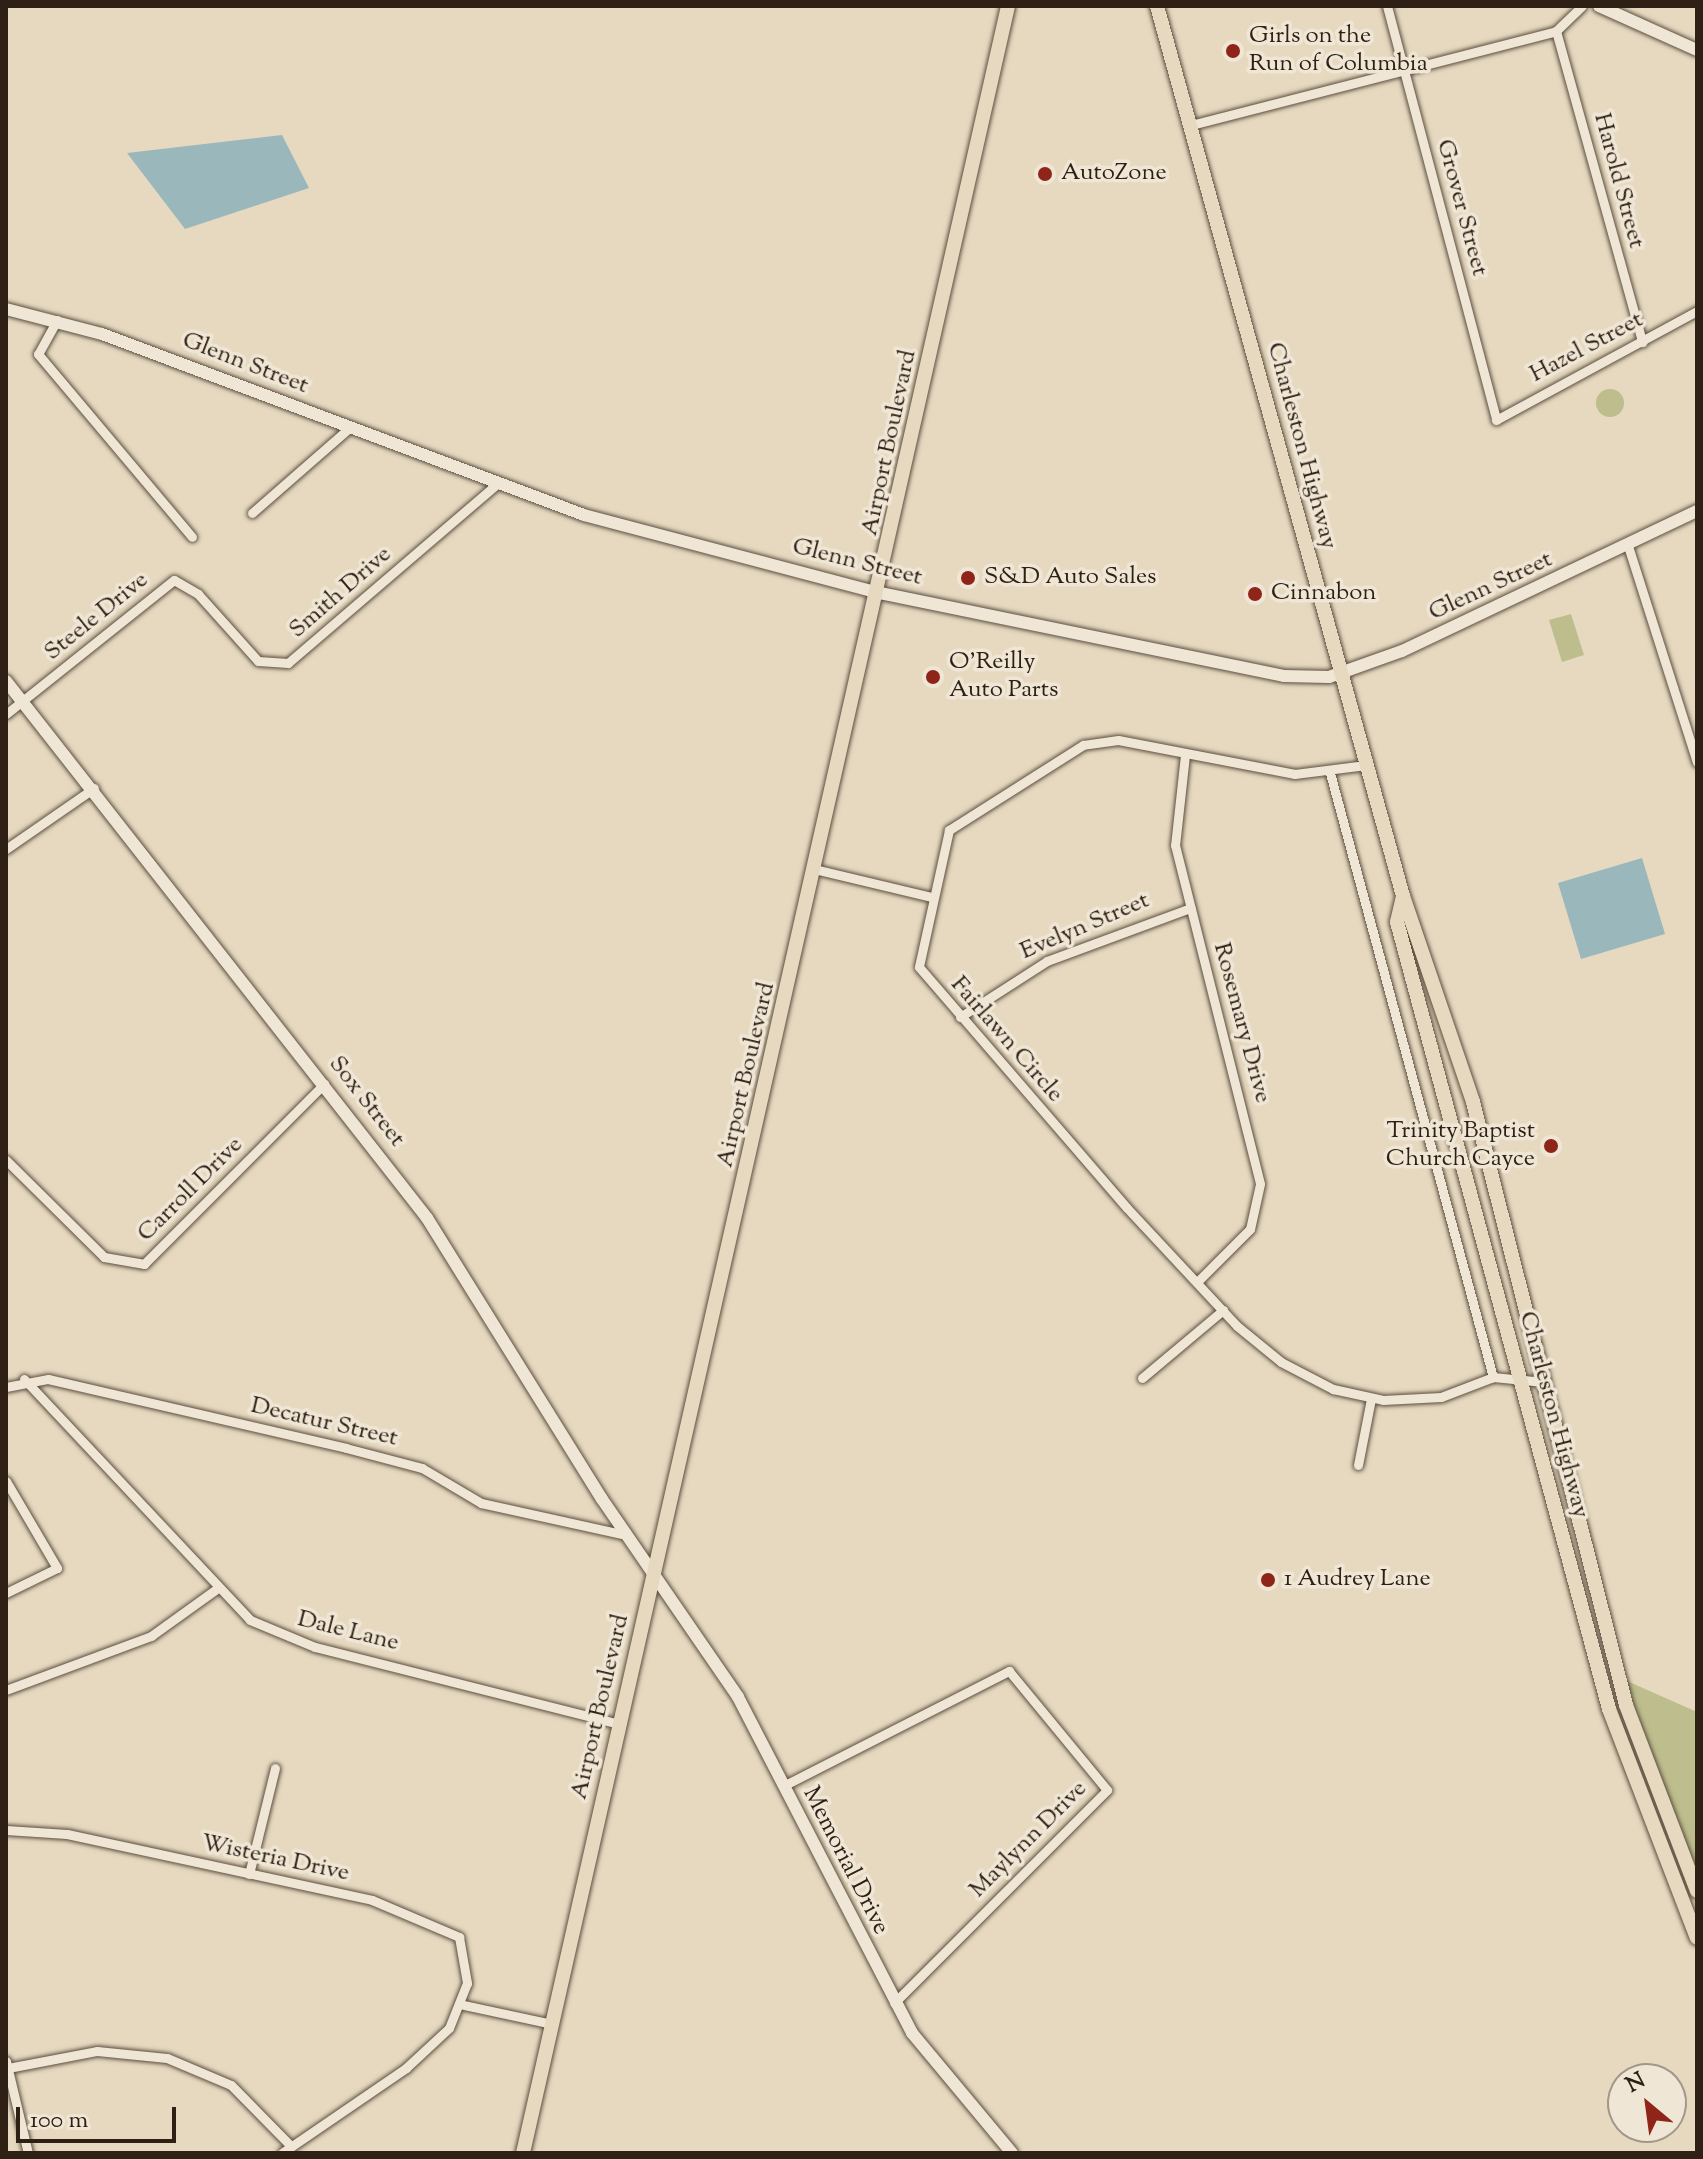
<!DOCTYPE html>
<style>
body{margin:0}
#map{position:relative;width:1703px;height:2159px;overflow:hidden;background:#e6d9c0;font-family:"Sorts Mill Goudy",serif}
div>[style]{position:absolute}
[style*='--x']{left:calc(var(--x)*1px);top:calc(var(--y)*1px);width:calc(var(--w)*1px);rotate:calc(var(--a)*1deg)}
.green>*{inset:0;background:#bdbd8d}
.round{border-radius:50%}
.water>*{inset:0;background:#9ab7bc}
.roads{filter:drop-shadow(0 0 2px #5c4e3f) drop-shadow(0 0 2px #5c4e3f)}
.minor>*{height:9px;margin:-4.5px;padding:0 4.5px;transform-origin:4.5px;border-radius:4.5px;background:#efe6d6}
.tertiary>*{height:12px;margin:-6px;padding:0 6px;transform-origin:6px;border-radius:6px;background:#efe6d6}
.primary>*{height:14px;margin:-7px;padding:0 7px;transform-origin:7px;border-radius:7px;background:#e6d9c0}
.dots>*{width:22px;height:22px;translate:-50% -50%;box-sizing:border-box;border:4px solid #efe6d6;border-radius:50%}
span{translate:-50% -50%;white-space:nowrap;text-align:center;line-height:1.15;-webkit-text-stroke:7px #efe6d6;paint-order:stroke}
.poi-label{font-size:24px;color:#2e2014}
.left{translate:0 -50%;text-align:left}
.right{translate:-100% -50%;text-align:right}
.street-label{font-size:24px;color:#2e2014}
.frame{position:absolute;inset:0;border:8px solid #2e2014;pointer-events:none}
.north{position:absolute;left:1607px;top:2063px;width:80px;height:80px;box-sizing:border-box;background:#efe6d6;border:2px solid #a29788;border-radius:50%;rotate:331deg;font-size:22px;font-weight:700;line-height:32px;text-align:center;color:#2e2014}
.north::after{content:'';display:block;margin:auto;width:28px;height:36px;background:#8f2418;clip-path:polygon(50% 0,100% 100%,50% 72%,0 100%)}
.scale{position:absolute;left:16px;top:2107px;width:160px;height:36px;box-sizing:border-box;border:4px solid #2e2014;border-top:0;padding-left:10px;font-size:24px;line-height:28px;white-space:nowrap;color:#2e2014;-webkit-text-stroke:6px #efe6d6;paint-order:stroke}
</style>
<div id="map">
<div class="green">
<div class="round" style="left:1596px;top:389px;width:28px;height:28px"></div>
<div style="clip-path:polygon(1571px 614px,1584px 655px,1562px 662px,1549px 620px)"></div>
<div style="clip-path:polygon(1618px 1677px,1697px 1712px,1697px 1881px)"></div>
</div>
<div class="water">
<div style="clip-path:polygon(282px 135px,309px 188px,185px 229px,127px 153px)"></div>
<div style="clip-path:polygon(1642px 858px,1665px 934px,1581px 959px,1558px 883px)"></div>
</div>
<div class="roads">
<div class="minor">
<div style="--x:1387;--y:6;--w:428;--a:75.2"></div>
<div style="--x:1496;--y:420;--w:229;--a:-28.5"></div>
<div style="--x:1556;--y:31;--w:323;--a:74.5"></div>
<div style="--x:1191;--y:125;--w:377;--a:-14.4"></div>
<div style="--x:1556;--y:31;--w:36;--a:-44"></div>
<div style="--x:57;--y:320;--w:39;--a:119"></div>
<div style="--x:38;--y:354;--w:239;--a:49.9"></div>
<div style="--x:252;--y:513;--w:129;--a:-41.2"></div>
<div style="--x:1628;--y:546;--w:227;--a:72.3"></div>
<div style="--x:6;--y:714;--w:215;--a:-38.6"></div>
<div style="--x:174;--y:580;--w:28;--a:30"></div>
<div style="--x:198;--y:594;--w:90;--a:48.2"></div>
<div style="--x:258;--y:661;--w:30;--a:4"></div>
<div style="--x:288;--y:663;--w:274;--a:-40.6"></div>
<div style="--x:1185;--y:755;--w:91;--a:96.3"></div>
<div style="--x:1175;--y:845;--w:349;--a:75.9"></div>
<div style="--x:1260;--y:1184;--w:46;--a:102.5"></div>
<div style="--x:1250;--y:1229;--w:74;--a:135"></div>
<div style="--x:1366;--y:765;--w:72;--a:172.8"></div>
<div style="--x:1295;--y:774;--w:180;--a:-169.1"></div>
<div style="--x:1118;--y:740;--w:35;--a:172"></div>
<div style="--x:1083;--y:745;--w:159;--a:147.6"></div>
<div style="--x:949;--y:830;--w:140;--a:102.4"></div>
<div style="--x:919;--y:967;--w:318;--a:49.2"></div>
<div style="--x:1127;--y:1208;--w:161;--a:47"></div>
<div style="--x:1237;--y:1326;--w:57;--a:39.3"></div>
<div style="--x:1281;--y:1362;--w:59;--a:27.4"></div>
<div style="--x:1333;--y:1389;--w:51;--a:12.4"></div>
<div style="--x:1383;--y:1400;--w:58;--a:-3"></div>
<div style="--x:1441;--y:1397;--w:56;--a:-21"></div>
<div style="--x:1493;--y:1377;--w:51;--a:5.6"></div>
<div style="--x:1330;--y:773;--w:626;--a:74.9"></div>
<div style="--x:6;--y:849;--w:107;--a:-34.7"></div>
<div style="--x:818;--y:870;--w:116;--a:13.4"></div>
<div style="--x:960;--y:1017;--w:103;--a:-32.8"></div>
<div style="--x:1047;--y:961;--w:153;--a:-20.3"></div>
<div style="--x:6;--y:1160;--w:138;--a:44.7"></div>
<div style="--x:104;--y:1257;--w:41;--a:9.9"></div>
<div style="--x:144;--y:1264;--w:255;--a:-45"></div>
<div style="--x:1142;--y:1378;--w:106;--a:-40"></div>
<div style="--x:24;--y:1379;--w:330;--a:46.8"></div>
<div style="--x:250;--y:1620;--w:70;--a:22.6"></div>
<div style="--x:315;--y:1647;--w:314;--a:14.2"></div>
<div style="--x:6;--y:1387;--w:43;--a:-10.8"></div>
<div style="--x:48;--y:1379;--w:306;--a:13"></div>
<div style="--x:346;--y:1448;--w:79;--a:14.7"></div>
<div style="--x:422;--y:1468;--w:69;--a:30.7"></div>
<div style="--x:481;--y:1503;--w:148;--a:12.4"></div>
<div style="--x:1358;--y:1465;--w:67;--a:-78.9"></div>
<div style="--x:6;--y:1481;--w:101;--a:59.6"></div>
<div style="--x:57;--y:1568;--w:57;--a:153.9"></div>
<div style="--x:6;--y:1690;--w:155;--a:-20.4"></div>
<div style="--x:151;--y:1636;--w:79;--a:-35.7"></div>
<div style="--x:783;--y:1786;--w:254;--a:-27"></div>
<div style="--x:1009;--y:1671;--w:154;--a:50.5"></div>
<div style="--x:1107;--y:1790;--w:301;--a:135"></div>
<div style="--x:6;--y:1830;--w:61;--a:3.8"></div>
<div style="--x:67;--y:1834;--w:312;--a:12.2"></div>
<div style="--x:372;--y:1900;--w:95;--a:23"></div>
<div style="--x:459;--y:1937;--w:47;--a:80.1"></div>
<div style="--x:467;--y:1983;--w:48;--a:111.8"></div>
<div style="--x:449;--y:2028;--w:59;--a:137.1"></div>
<div style="--x:406;--y:2068;--w:150;--a:145.6"></div>
<div style="--x:249;--y:1874;--w:109;--a:-76.2"></div>
<div style="--x:464;--y:2005;--w:90;--a:12.2"></div>
<div style="--x:6;--y:2061;--w:95;--a:76.6"></div>
<div style="--x:8;--y:2068;--w:91;--a:-10.8"></div>
<div style="--x:97;--y:2051;--w:70;--a:5.7"></div>
<div style="--x:167;--y:2058;--w:69;--a:22.9"></div>
<div style="--x:231;--y:2085;--w:86;--a:45.5"></div>
</div>
<div class="tertiary">
<div style="--x:1599;--y:6;--w:107;--a:24.2"></div>
<div style="--x:6;--y:309;--w:99;--a:14.6"></div>
<div style="--x:102;--y:334;--w:515;--a:20.58"></div>
<div style="--x:584;--y:515;--w:306;--a:14.8"></div>
<div style="--x:880;--y:593;--w:412;--a:11.6"></div>
<div style="--x:1284;--y:676;--w:45;--a:1.3"></div>
<div style="--x:1329;--y:677;--w:77;--a:-19.6"></div>
<div style="--x:1402;--y:651;--w:327;--a:-25.4"></div>
<div style="--x:6;--y:681;--w:682;--a:51.9"></div>
<div style="--x:427;--y:1218;--w:331;--a:58.1"></div>
<div style="--x:602;--y:1499;--w:240;--a:55.5"></div>
<div style="--x:738;--y:1697;--w:378;--a:62.6"></div>
<div style="--x:912;--y:2033;--w:156;--a:50.2"></div>
</div>
<div class="primary">
<div style="--x:1157;--y:6;--w:923;--a:74.55"></div>
<div style="--x:1403;--y:896;--w:218;--a:71.2"></div>
<div style="--x:1473;--y:1102;--w:622;--a:75.76"></div>
<div style="--x:1626;--y:1705;--w:199;--a:69.1"></div>
<div style="--x:1403;--y:896;--w:27;--a:103"></div>
<div style="--x:1397;--y:922;--w:815;--a:74.92"></div>
<div style="--x:1609;--y:1709;--w:245;--a:69"></div>
<div style="--x:523;--y:2153;--w:2201;--a:-77.27"></div>
</div>
</div>
<div class="dots">
<div style="left:1233px;top:51px;background:#8f2418"></div>
<div style="left:1045px;top:174px;background:#8f2418"></div>
<div style="left:968px;top:578px;background:#8f2418"></div>
<div style="left:1255px;top:594px;background:#8f2418"></div>
<div style="left:933px;top:677px;background:#8f2418"></div>
<div style="left:1551px;top:1146px;background:#8f2418"></div>
<div style="left:1268px;top:1580px;background:#8f2418"></div>
</div>
<div class="poi-label">
<span class="left" style="left:1249px;top:51px">Girls on the<br>Run of Columbia</span>
<span class="left" style="left:1061px;top:174px">AutoZone</span>
<span class="left" style="left:984px;top:578px">S&amp;D Auto Sales</span>
<span class="left" style="left:1271px;top:594px">Cinnabon</span>
<span class="left" style="left:949px;top:677px">O'Reilly<br>Auto Parts</span>
<span class="right" style="left:1535px;top:1146px">Trinity Baptist<br>Church Cayce</span>
<span class="left" style="left:1284px;top:1580px">1 Audrey Lane</span>
</div>
<div class="street-label">
<span style="left:1618px;top:181px;rotate:75deg">Harold Street</span>
<span style="left:1461px;top:208px;rotate:75deg">Grover Street</span>
<span style="left:1587px;top:348px;rotate:-28deg">Hazel Street</span>
<span style="left:245px;top:364px;rotate:21deg">Glenn Street</span>
<span style="left:890px;top:443px;rotate:-78deg">Airport Boulevard</span>
<span style="left:1301px;top:446px;rotate:75deg">Charleston Highway</span>
<span style="left:857px;top:563px;rotate:14deg">Glenn Street</span>
<span style="left:1491px;top:587px;rotate:-25deg">Glenn Street</span>
<span style="left:341px;top:593px;rotate:-41deg">Smith Drive</span>
<span style="left:97px;top:617px;rotate:-39deg">Steele Drive</span>
<span style="left:1085px;top:927px;rotate:-23deg">Evelyn Street</span>
<span style="left:1241px;top:1023px;rotate:75deg">Rosemary Drive</span>
<span style="left:1006px;top:1040px;rotate:49deg">Fairlawn Circle</span>
<span style="left:747px;top:1075px;rotate:-77deg">Airport Boulevard</span>
<span style="left:366px;top:1102px;rotate:52deg">Sox Street</span>
<span style="left:191px;top:1190px;rotate:-45deg">Carroll Drive</span>
<span style="left:1553px;top:1415px;rotate:75deg">Charleston Highway</span>
<span style="left:324px;top:1423px;rotate:13deg">Decatur Street</span>
<span style="left:348px;top:1632px;rotate:14deg">Dale Lane</span>
<span style="left:601px;top:1707px;rotate:-77deg">Airport Boulevard</span>
<span style="left:1029px;top:1840px;rotate:-45deg">Maylynn Drive</span>
<span style="left:275px;top:1859px;rotate:12deg">Wisteria Drive</span>
<span style="left:845px;top:1861px;rotate:63deg">Memorial Drive</span>
</div>
<div class="frame"></div>
<div class="north">N</div>
<div class="scale">100 m</div>
</div>
